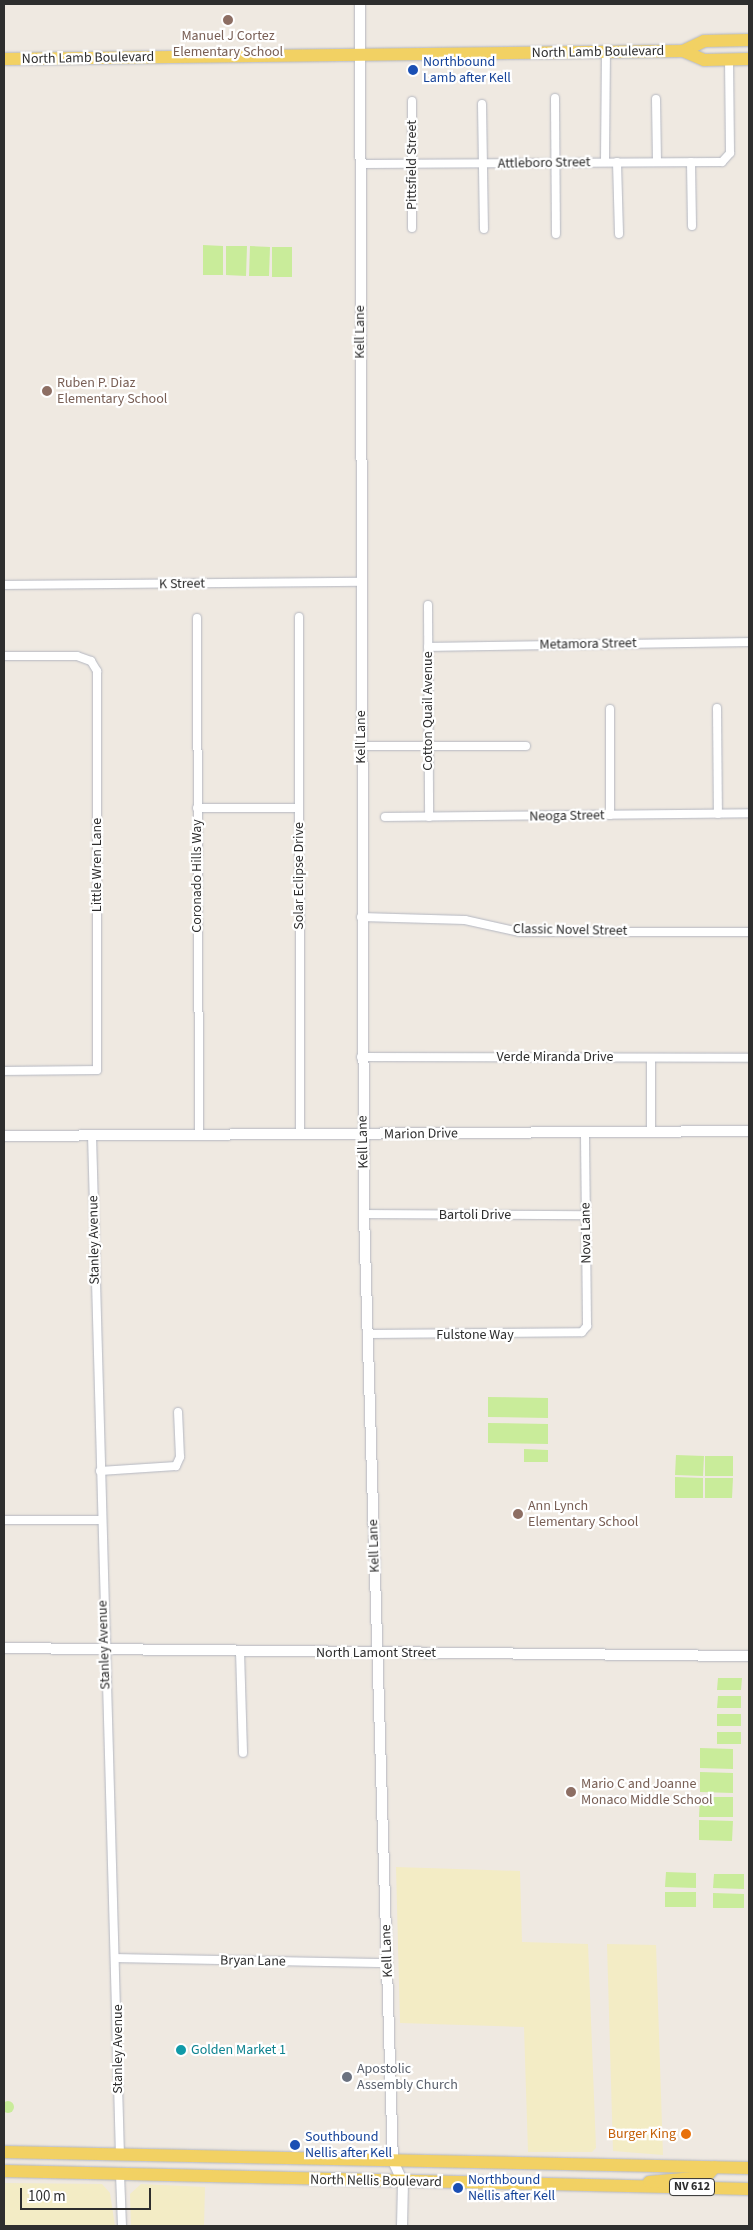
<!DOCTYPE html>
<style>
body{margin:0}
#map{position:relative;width:753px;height:2230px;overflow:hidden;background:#efe9e1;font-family:"Source Sans 3",sans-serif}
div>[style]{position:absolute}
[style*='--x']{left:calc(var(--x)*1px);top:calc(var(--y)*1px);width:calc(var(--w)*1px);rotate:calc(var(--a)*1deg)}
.sand>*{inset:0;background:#f3ecc5}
.pitch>*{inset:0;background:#c9ec9a}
.round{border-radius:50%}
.roads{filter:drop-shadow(0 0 1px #b4b7c1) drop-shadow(0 0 1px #b4b7c1)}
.minor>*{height:8px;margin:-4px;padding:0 4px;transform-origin:4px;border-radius:4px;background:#fff}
.tertiary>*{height:10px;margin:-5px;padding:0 5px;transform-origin:5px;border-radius:5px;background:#fff}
.primary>*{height:12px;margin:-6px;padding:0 6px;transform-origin:6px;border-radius:6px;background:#f2d163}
.dots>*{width:14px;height:14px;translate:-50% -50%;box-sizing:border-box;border:2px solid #fff;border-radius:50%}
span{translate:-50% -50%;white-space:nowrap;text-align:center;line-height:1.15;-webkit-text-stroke:4.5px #fff;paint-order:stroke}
.shield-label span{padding:1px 4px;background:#fff;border:1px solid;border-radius:4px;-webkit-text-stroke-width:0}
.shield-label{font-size:12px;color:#2e2e2e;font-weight:700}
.education-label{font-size:14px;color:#785e54}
.left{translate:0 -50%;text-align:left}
.street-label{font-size:14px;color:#2e2e2e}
.transit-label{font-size:14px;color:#164399}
.culture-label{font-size:14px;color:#0d838f}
.worship-label{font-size:14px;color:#5b616d}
.food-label{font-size:14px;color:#c56008}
.right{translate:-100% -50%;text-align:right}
.frame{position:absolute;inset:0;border:5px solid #2e2e2e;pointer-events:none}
.scale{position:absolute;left:20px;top:2188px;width:131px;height:22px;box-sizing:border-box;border:2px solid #2e2e2e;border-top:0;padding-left:6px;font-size:15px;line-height:18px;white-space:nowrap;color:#2e2e2e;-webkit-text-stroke:4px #fff;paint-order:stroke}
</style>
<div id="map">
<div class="sand">
<div style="clip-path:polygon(396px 1867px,520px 1871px,522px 1942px,588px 1944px,596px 2148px,592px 2152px,528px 2152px,524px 2027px,400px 2023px)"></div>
<div style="clip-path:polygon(607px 1944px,656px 1945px,663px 2155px,613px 2151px)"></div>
<div style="clip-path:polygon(4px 2183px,102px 2184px,110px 2193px,115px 2226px,4px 2226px)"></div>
<div style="clip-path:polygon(141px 2184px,205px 2187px,204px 2226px,131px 2226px,130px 2194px)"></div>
</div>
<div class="pitch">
<div style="clip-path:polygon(203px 245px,223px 246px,223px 275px,203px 275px)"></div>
<div style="clip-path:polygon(226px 246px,247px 246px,246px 276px,226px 275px)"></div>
<div style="clip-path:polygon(250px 246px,270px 247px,269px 276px,249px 276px)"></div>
<div style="clip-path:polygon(272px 247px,292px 247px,292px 277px,272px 277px)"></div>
<div style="clip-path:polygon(488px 1397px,548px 1398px,548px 1418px,488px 1417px)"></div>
<div style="clip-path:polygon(488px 1423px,548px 1424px,548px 1444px,488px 1443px)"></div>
<div style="clip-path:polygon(524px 1449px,548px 1450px,548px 1462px,524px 1462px)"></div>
<div style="clip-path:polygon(676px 1455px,704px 1456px,703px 1476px,675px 1475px)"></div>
<div style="clip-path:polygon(705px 1456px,733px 1456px,733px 1476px,705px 1476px)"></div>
<div style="clip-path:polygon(675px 1477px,703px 1478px,703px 1498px,675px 1498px)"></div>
<div style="clip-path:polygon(705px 1478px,733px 1478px,732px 1498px,705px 1498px)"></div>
<div style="clip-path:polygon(718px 1678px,742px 1678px,741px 1690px,717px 1690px)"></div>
<div style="clip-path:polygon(718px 1696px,741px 1696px,741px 1708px,717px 1708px)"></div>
<div style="clip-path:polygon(717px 1714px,741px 1714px,741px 1726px,717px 1726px)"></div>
<div style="clip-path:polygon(717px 1732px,741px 1732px,741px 1744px,717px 1744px)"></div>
<div style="clip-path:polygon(700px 1748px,733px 1749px,733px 1769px,700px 1768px)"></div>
<div style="clip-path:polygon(700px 1772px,733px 1773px,733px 1793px,700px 1792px)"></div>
<div style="clip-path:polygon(700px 1797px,733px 1797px,733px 1817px,699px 1817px)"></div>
<div style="clip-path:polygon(699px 1820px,733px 1821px,732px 1841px,699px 1840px)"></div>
<div style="clip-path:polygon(666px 1872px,696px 1873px,696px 1888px,665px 1887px)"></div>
<div style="clip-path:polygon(714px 1874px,744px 1874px,744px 1889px,713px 1888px)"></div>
<div style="clip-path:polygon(665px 1892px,696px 1892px,696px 1907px,665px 1907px)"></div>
<div style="clip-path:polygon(713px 1893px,744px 1894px,744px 1908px,713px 1908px)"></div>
<div class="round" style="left:2px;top:2101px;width:12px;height:12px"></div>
</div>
<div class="roads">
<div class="minor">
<div style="--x:555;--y:98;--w:136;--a:89.6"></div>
<div style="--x:656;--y:99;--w:63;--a:89.1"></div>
<div style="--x:412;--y:101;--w:127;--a:90"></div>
<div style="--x:482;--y:104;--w:125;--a:89.1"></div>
<div style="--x:605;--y:162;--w:110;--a:-89.5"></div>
<div style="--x:617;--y:162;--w:72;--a:88.4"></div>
<div style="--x:691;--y:162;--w:64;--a:89.1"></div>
<div style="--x:361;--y:164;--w:361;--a:-0.3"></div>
<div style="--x:722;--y:162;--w:12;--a:-48"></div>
<div style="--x:730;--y:153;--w:93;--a:-90.6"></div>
<div style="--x:4;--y:585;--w:356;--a:-0.5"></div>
<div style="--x:428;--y:605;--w:212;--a:89.7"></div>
<div style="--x:299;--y:617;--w:517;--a:89.89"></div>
<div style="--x:197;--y:618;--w:516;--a:89.78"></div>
<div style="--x:428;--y:647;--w:321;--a:-0.9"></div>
<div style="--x:4;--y:656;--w:73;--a:0"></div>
<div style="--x:77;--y:656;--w:15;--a:20"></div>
<div style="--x:91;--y:661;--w:12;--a:59"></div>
<div style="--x:97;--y:671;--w:399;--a:90"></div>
<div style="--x:97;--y:1070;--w:93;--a:179.4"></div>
<div style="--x:717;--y:708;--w:106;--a:89.5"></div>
<div style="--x:361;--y:746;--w:165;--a:0"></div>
<div style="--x:197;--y:808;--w:102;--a:0"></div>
<div style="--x:610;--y:815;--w:106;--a:-90"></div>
<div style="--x:385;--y:817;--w:364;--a:-0.6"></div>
<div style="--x:361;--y:917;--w:104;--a:1.7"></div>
<div style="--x:465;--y:920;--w:55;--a:12.5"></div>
<div style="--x:519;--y:932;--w:230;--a:0"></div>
<div style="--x:361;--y:1057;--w:388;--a:0.1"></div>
<div style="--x:651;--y:1058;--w:73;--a:90"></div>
<div style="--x:92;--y:1135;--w:1020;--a:88.43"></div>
<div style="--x:364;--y:1214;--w:222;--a:0.3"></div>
<div style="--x:368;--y:1334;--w:214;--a:-0.5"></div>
<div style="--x:582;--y:1332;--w:8;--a:-50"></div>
<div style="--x:587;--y:1326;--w:194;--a:-90.6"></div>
<div style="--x:100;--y:1471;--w:76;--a:-3.8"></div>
<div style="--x:176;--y:1466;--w:10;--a:-66"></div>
<div style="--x:180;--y:1457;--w:45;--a:-92.5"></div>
<div style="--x:4;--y:1520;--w:96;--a:0"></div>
<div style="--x:240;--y:1651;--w:102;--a:88.3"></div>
<div style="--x:117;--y:1958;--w:271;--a:1.1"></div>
<div style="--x:120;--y:2174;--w:52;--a:87.8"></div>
</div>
<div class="tertiary">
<div style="--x:360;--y:4;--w:1210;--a:89.81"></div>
<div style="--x:364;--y:1214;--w:947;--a:88.25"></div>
<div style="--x:393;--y:2161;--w:23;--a:65"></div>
<div style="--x:403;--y:2182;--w:44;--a:91.3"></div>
<div style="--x:4;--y:1136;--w:745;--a:-0.38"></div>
<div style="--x:4;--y:1648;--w:745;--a:0.62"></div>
</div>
<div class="primary">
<div style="--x:683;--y:51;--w:23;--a:-25"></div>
<div style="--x:704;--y:41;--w:45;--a:-1.3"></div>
<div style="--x:4;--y:59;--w:679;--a:-0.68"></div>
<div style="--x:683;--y:51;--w:23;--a:23"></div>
<div style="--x:704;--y:60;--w:45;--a:-1.3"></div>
<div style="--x:4;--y:2152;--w:745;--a:1.23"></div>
<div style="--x:4;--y:2171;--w:745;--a:1.38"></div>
<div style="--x:649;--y:2182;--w:57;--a:-5"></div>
<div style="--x:706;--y:2177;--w:13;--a:-48"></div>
</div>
</div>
<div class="dots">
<div style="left:228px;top:20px;background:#8d6e63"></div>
<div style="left:413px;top:70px;background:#1a4fb4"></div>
<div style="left:47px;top:391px;background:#8d6e63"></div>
<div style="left:518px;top:1514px;background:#8d6e63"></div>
<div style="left:571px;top:1792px;background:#8d6e63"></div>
<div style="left:181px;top:2050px;background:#0f9aa8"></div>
<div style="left:347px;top:2077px;background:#6b7280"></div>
<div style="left:686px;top:2134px;background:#e8710a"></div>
<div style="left:295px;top:2145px;background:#1a4fb4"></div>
<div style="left:458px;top:2188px;background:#1a4fb4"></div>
</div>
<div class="shield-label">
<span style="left:692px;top:2187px">NV 612</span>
</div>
<div class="education-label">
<span style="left:228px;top:44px">Manuel J Cortez<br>Elementary School</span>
<span class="left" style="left:57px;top:391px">Ruben P. Diaz<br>Elementary School</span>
<span class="left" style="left:528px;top:1514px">Ann Lynch<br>Elementary School</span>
<span class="left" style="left:581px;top:1792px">Mario C and Joanne<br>Monaco Middle School</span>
</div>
<div class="street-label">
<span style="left:598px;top:52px;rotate:-1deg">North Lamb Boulevard</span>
<span style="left:88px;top:58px;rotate:-1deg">North Lamb Boulevard</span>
<span style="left:544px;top:163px;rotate:-1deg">Attleboro Street</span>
<span style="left:412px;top:165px;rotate:-90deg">Pittsfield Street</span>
<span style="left:360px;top:332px;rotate:-90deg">Kell Lane</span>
<span style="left:182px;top:584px;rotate:-1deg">K Street</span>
<span style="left:588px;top:644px;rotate:-1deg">Metamora Street</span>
<span style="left:428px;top:711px;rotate:-90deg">Cotton Quail Avenue</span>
<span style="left:361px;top:737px;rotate:-90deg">Kell Lane</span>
<span style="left:567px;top:816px;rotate:-1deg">Neoga Street</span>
<span style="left:97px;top:865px;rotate:-90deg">Little Wren Lane</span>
<span style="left:197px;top:876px;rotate:-90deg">Coronado Hills Way</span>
<span style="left:299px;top:876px;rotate:-90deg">Solar Eclipse Drive</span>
<span style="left:570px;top:930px;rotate:1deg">Classic Novel Street</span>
<span style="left:555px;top:1057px">Verde Miranda Drive</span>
<span style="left:421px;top:1134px;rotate:-1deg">Marion Drive</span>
<span style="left:363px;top:1142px;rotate:-91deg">Kell Lane</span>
<span style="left:475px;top:1215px">Bartoli Drive</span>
<span style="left:586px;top:1233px;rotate:-91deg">Nova Lane</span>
<span style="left:94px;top:1240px;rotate:-91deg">Stanley Avenue</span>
<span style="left:475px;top:1335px">Fulstone Way</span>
<span style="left:374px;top:1546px;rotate:-92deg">Kell Lane</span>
<span style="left:104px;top:1645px;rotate:-92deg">Stanley Avenue</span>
<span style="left:376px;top:1653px">North Lamont Street</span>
<span style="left:387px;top:1951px;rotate:-92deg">Kell Lane</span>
<span style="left:253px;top:1961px;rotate:1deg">Bryan Lane</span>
<span style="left:118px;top:2049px;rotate:-90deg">Stanley Avenue</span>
<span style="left:376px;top:2181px;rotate:1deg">North Nellis Boulevard</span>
</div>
<div class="transit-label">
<span class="left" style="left:423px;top:70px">Northbound<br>Lamb after Kell</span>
<span class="left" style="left:305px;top:2145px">Southbound<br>Nellis after Kell</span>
<span class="left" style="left:468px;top:2188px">Northbound<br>Nellis after Kell</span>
</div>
<div class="culture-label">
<span class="left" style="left:191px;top:2050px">Golden Market 1</span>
</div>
<div class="worship-label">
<span class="left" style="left:357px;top:2077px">Apostolic<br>Assembly Church</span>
</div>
<div class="food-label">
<span class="right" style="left:676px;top:2134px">Burger King</span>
</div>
<div class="frame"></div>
<div class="scale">100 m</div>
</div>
